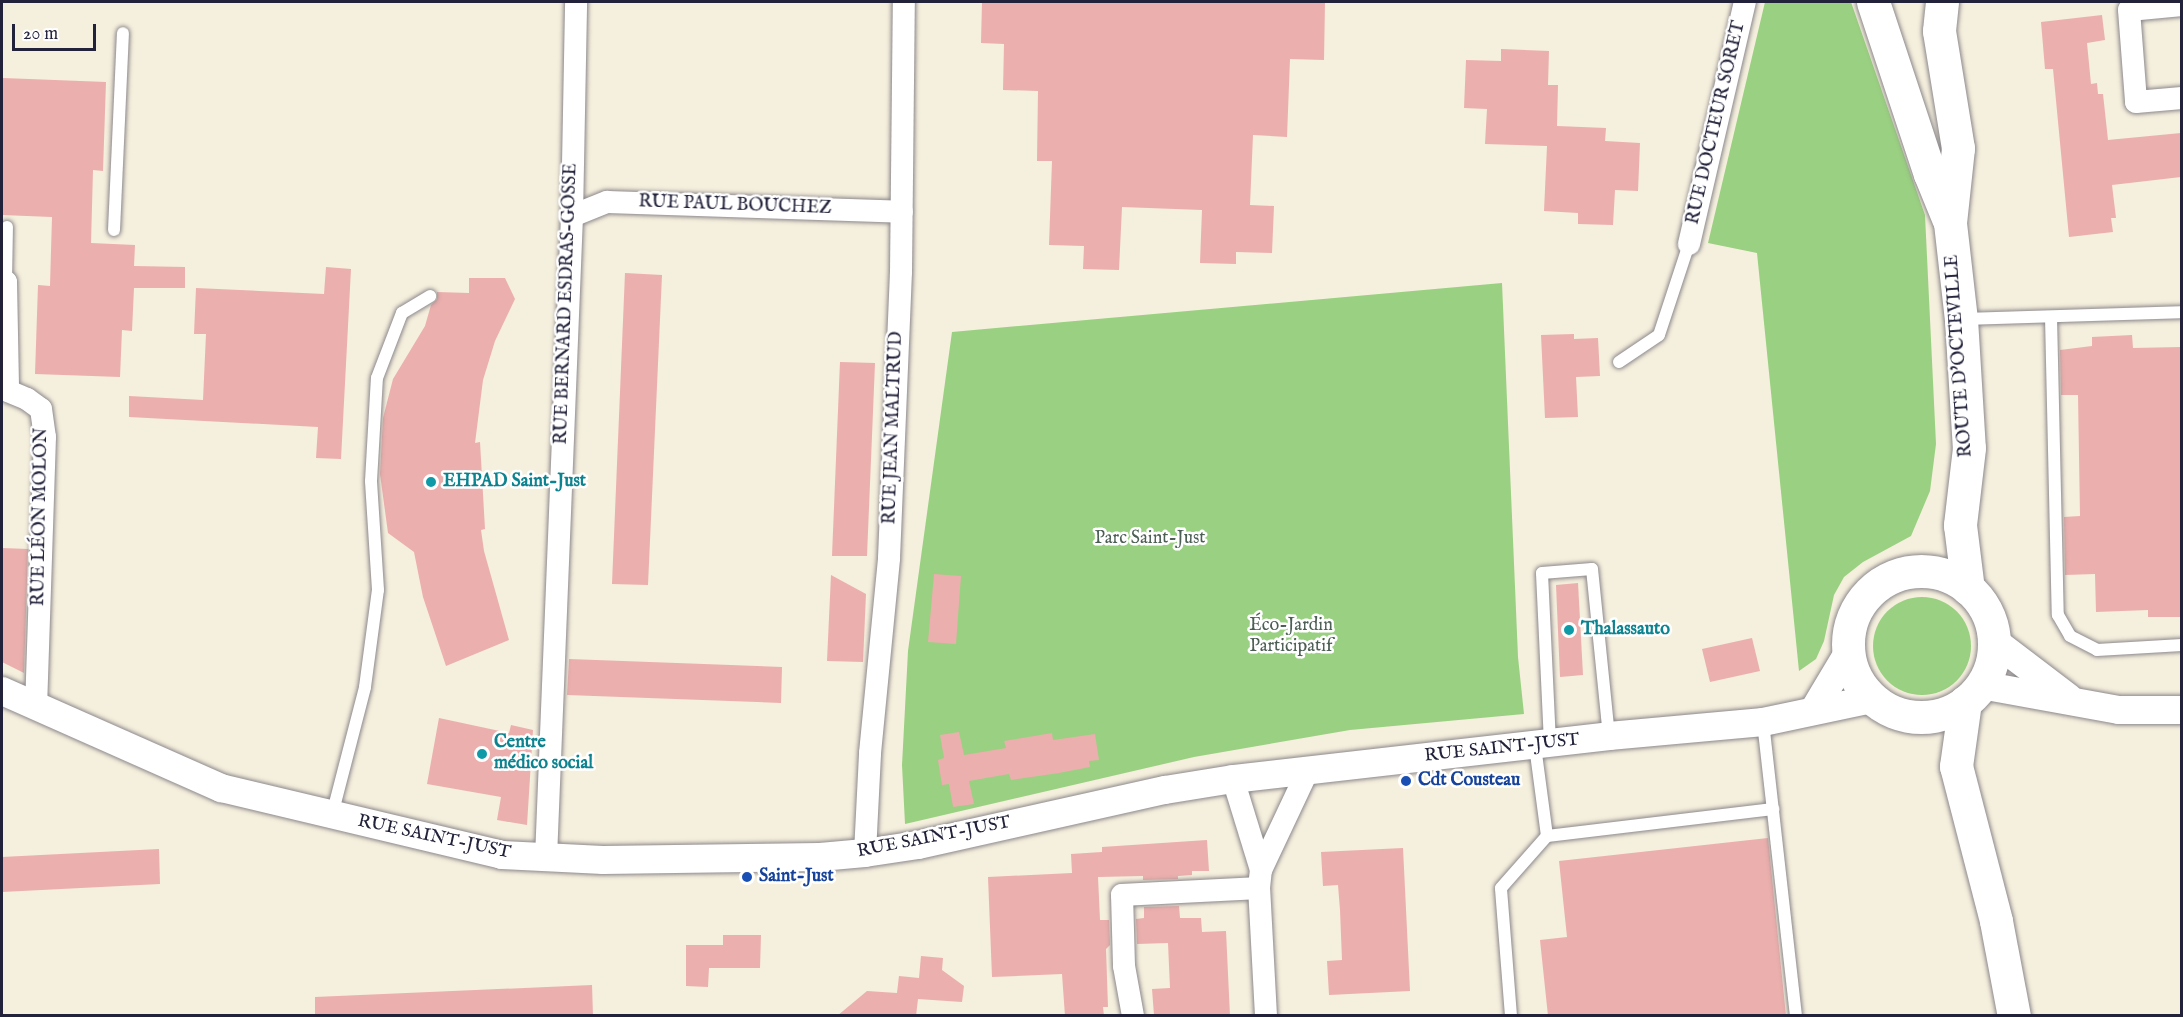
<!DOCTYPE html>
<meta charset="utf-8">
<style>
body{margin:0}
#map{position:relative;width:2183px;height:1017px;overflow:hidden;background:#f5efdd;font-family:"IM FELL English",serif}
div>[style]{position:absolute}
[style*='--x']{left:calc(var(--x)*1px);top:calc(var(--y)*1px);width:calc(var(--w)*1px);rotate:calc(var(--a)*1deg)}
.green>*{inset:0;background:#9ad081}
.round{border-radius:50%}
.building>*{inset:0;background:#ebafad}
.roads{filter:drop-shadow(0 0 2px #8c888c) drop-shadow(0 0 2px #8c888c)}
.service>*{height:12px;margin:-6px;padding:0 6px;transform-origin:6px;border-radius:6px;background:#fff}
.minor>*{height:22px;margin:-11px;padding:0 11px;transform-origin:11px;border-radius:11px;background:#fff}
.tertiary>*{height:28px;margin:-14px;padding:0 14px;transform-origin:14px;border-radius:14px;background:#fff}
.primary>*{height:33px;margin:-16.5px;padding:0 16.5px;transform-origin:16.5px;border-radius:16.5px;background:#fff}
.primary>.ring{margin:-16.5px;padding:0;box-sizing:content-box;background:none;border:33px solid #fff;border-radius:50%}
.dots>*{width:16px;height:16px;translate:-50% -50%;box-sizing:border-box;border:3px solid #fff;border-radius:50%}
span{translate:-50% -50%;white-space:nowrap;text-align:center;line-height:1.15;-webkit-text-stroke:5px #fff;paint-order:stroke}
.street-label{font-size:18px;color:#22223b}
.culture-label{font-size:18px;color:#0d838f;font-weight:700}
.left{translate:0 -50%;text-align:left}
.park-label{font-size:18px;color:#4c5f54}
.transit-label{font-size:18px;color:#164399;font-weight:700}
.frame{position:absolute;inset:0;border:3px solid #22223b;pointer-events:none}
.scale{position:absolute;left:12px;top:24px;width:84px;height:27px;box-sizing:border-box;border:3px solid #22223b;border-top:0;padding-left:8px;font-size:18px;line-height:21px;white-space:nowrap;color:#22223b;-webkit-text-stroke:4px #fff;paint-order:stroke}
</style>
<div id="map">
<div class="green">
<div style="clip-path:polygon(1765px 2px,1851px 2px,1925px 215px,1936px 444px,1930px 491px,1911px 536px,1863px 562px,1844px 577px,1834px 595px,1824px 641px,1816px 659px,1799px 671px,1757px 253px,1708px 243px)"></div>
<div style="clip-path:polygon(1502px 283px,1518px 657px,1524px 714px,1350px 730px,1194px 757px,905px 824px,902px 765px,908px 651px,952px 332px)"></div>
<div class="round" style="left:1873px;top:597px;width:98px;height:98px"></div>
</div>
<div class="building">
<div style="clip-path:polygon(982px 2px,1325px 2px,1324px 60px,1290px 59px,1287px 137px,1253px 135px,1250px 205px,1274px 206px,1272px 253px,1236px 252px,1236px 264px,1200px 263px,1202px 210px,1122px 207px,1119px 270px,1083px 269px,1084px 246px,1049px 245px,1052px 161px,1037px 161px,1038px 91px,1003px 90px,1004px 44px,981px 43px)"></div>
<div style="clip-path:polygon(2102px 15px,2105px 40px,2087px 43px,2091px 84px,2097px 83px,2098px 94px,2103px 94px,2108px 140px,2181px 133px,2181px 177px,2112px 185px,2116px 218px,2111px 218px,2113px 232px,2069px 237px,2053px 69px,2045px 69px,2041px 22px)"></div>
<div style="clip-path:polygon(1501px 49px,1549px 51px,1548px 85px,1558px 85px,1557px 126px,1606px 128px,1605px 141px,1640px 143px,1638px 191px,1615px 190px,1613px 225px,1578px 224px,1578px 213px,1544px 211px,1547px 146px,1485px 144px,1487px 109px,1464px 108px,1466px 60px,1501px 61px)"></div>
<div style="clip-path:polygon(3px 78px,106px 82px,103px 171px,93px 170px,91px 243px,135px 245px,134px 266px,185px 267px,185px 288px,134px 288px,132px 331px,122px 330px,120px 377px,35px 374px,38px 285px,50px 286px,52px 217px,2px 215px)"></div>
<div style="clip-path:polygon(326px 267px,351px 269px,341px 459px,316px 458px,318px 427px,129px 417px,129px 396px,203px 400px,206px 334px,194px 334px,196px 288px,324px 294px)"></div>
<div style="clip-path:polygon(625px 273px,662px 275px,648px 585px,612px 584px)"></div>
<div style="clip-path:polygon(469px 278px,505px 278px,515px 299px,495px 341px,483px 380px,475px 443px,480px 442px,485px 529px,481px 530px,484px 551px,509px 640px,446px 666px,423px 597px,414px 552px,388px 533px,380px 474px,383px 418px,393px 379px,425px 326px,431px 305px,437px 299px,437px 292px,469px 293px)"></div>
<div style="clip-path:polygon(1574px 334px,1574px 339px,1598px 338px,1600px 376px,1576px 377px,1578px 417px,1545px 418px,1541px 335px)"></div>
<div style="clip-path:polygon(2132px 335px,2133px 348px,2181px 347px,2181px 617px,2148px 617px,2148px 610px,2096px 612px,2095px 574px,2065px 575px,2064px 517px,2080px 516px,2079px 455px,2078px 395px,2061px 395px,2060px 350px,2092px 346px,2092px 337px)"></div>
<div style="clip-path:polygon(840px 362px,875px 363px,867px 556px,832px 556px)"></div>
<div style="clip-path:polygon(2px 548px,28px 549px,24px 673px,2px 662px)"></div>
<div style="clip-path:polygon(934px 574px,961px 576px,956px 644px,928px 642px)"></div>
<div style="clip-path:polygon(831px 575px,866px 594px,863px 662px,827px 661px)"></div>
<div style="clip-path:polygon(1578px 583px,1583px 675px,1560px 677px,1556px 585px)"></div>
<div style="clip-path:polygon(1752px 638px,1760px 671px,1710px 682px,1702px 649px)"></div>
<div style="clip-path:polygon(569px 659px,782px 667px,781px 703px,567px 695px)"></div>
<div style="clip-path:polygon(439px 718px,509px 733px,511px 725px,533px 730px,527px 825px,497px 820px,501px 797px,427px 784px)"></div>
<div style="clip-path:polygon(959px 732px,964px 755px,1006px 748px,1004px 741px,1052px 733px,1053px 740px,1095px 734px,1099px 760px,1089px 761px,1090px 767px,1059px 773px,1011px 780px,1009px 774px,969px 781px,974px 804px,953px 807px,949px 784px,942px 785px,938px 760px,944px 758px,940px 735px)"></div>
<div style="clip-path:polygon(1768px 838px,1786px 1016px,1548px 1016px,1540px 940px,1567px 937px,1559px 861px)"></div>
<div style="clip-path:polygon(1207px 840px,1209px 871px,1192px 871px,1192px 875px,1178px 876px,1178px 879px,1143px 880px,1143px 876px,1098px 877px,1100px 920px,1109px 920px,1110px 945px,1106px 949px,1108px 1007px,1103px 1007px,1104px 1016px,1065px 1016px,1062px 974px,992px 977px,988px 877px,1072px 873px,1071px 854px,1102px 852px,1102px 847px)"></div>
<div style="clip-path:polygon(1403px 848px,1410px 991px,1329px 995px,1327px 961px,1342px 960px,1340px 910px,1338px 885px,1323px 886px,1321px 852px)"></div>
<div style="clip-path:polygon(159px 849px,160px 884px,2px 892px,2px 857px)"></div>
<div style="clip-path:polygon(1179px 906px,1180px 918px,1201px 918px,1202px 932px,1226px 931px,1230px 1016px,1154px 1015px,1152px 989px,1170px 988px,1168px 943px,1137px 944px,1136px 919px,1144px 918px,1144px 907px)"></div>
<div style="clip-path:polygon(723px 935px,761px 935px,760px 968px,709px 968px,708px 987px,686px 986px,686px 945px,723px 945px)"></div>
<div style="clip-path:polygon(921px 956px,943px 958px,942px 970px,964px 986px,962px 1002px,918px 999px,916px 1016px,837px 1016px,867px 991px,897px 993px,899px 976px,919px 978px)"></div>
<div style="clip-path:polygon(592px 985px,593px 1016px,315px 1016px,315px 997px)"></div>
</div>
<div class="roads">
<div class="service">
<div style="--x:114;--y:230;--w:197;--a:-87.4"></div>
<div style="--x:6;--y:282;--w:55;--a:-89"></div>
<div style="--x:2051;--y:317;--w:298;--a:88.7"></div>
<div style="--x:2058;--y:615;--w:24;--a:60"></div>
<div style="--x:2070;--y:636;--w:30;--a:27"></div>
<div style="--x:2097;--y:650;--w:85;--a:-3.4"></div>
<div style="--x:1962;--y:319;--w:220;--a:-1.8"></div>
<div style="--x:1619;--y:362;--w:48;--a:-34"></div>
<div style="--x:1659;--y:335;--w:96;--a:-71.8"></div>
<div style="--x:1763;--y:722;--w:296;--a:83.6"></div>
<div style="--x:1550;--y:743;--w:170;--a:-92.7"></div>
<div style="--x:1542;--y:573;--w:50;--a:-4.6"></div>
<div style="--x:1592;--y:569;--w:168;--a:84.2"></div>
<div style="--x:332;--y:815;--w:132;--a:-75.5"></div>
<div style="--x:365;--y:687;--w:98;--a:-82.4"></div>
<div style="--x:378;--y:590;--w:109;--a:-93.7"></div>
<div style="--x:371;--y:481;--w:103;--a:-86.7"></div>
<div style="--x:377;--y:378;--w:70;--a:-69"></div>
<div style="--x:402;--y:313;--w:33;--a:-31"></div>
<div style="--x:1547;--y:836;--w:228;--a:-6.8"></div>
<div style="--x:1511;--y:1016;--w:128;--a:-94.5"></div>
<div style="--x:1501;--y:888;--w:69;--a:-48.5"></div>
<div style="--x:1547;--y:836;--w:91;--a:-97.6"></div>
</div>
<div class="minor">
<div style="--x:2182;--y:5;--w:53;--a:174.6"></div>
<div style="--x:2129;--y:10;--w:92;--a:85.6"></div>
<div style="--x:2136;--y:102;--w:46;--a:-5"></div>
<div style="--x:572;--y:216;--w:38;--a:-22"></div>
<div style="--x:607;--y:202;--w:295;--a:1.9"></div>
<div style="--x:1689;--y:244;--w:248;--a:-77"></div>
<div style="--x:2;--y:281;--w:4;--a:14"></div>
<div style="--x:6;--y:282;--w:109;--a:88.9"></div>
<div style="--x:8;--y:391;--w:21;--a:23"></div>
<div style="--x:27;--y:399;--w:17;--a:36"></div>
<div style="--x:41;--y:409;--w:28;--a:82"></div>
<div style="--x:45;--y:437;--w:268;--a:91.9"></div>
<div style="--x:1233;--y:779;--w:95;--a:72.9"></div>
<div style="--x:865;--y:853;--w:100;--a:-87.1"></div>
<div style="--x:870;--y:753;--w:196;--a:-84.4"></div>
<div style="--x:889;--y:558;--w:286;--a:-87.6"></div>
<div style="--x:901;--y:272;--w:270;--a:-89.4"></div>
<div style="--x:546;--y:858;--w:643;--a:-87.68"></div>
<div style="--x:572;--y:216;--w:214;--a:-88.9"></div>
<div style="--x:1133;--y:1016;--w:51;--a:-100.2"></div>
<div style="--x:1124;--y:966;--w:71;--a:-91.6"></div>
<div style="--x:1122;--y:895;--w:137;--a:-2.9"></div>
<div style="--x:1266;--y:1016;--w:128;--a:-93.1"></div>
<div style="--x:1259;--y:888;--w:18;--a:-84"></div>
<div style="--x:1261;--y:870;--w:110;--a:-64.8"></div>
</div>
<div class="tertiary">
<div style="--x:1994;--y:641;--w:94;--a:37.2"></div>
<div style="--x:1981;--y:685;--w:140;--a:10.3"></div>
<div style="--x:2119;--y:710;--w:63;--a:0"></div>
<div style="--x:2;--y:691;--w:240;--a:23.9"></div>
<div style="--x:221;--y:788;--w:289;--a:13.4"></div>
<div style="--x:502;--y:855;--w:101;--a:2.8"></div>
<div style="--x:603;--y:860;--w:217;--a:-0.8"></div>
<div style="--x:820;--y:857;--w:45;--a:-5.1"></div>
<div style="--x:865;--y:853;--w:54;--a:-8.6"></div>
<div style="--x:918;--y:845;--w:253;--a:-12.6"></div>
<div style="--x:1165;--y:790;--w:69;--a:-9.2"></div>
<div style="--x:1233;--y:779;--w:378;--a:-6.5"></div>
<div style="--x:1609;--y:736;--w:155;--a:-5.2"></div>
<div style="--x:1763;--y:722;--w:111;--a:-11.9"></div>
<div style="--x:1814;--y:710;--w:66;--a:-59.2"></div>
</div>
<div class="primary">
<div style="--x:1873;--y:2;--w:181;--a:71.7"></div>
<div style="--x:1930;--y:174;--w:48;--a:67.8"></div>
<div style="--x:1942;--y:2;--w:29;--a:96"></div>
<div style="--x:1939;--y:31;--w:119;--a:80.8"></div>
<div style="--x:1958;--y:148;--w:75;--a:96.1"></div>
<div style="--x:1950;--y:223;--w:97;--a:83.5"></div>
<div style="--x:1961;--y:319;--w:129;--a:86.5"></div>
<div style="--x:1969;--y:448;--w:78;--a:96.7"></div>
<div style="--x:1960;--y:525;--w:64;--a:82.9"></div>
<div class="ring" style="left:1848px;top:571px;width:113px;height:113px"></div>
<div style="--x:1965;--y:702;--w:65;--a:98"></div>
<div style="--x:1956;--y:766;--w:160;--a:75.5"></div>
<div style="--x:1996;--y:921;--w:97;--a:79.3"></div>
</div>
</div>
<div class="dots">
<div style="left:431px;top:482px;background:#0f9aa8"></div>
<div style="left:1569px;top:630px;background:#0f9aa8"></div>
<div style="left:482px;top:754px;background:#0f9aa8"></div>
<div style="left:1406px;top:781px;background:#1a4fb4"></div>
<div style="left:747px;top:877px;background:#1a4fb4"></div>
</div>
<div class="street-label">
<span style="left:1717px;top:123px;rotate:-77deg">RUE DOCTEUR SORET</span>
<span style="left:735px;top:206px;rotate:2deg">RUE PAUL BOUCHEZ</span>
<span style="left:567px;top:304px;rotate:-88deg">RUE BERNARD ESDRAS-GOSSE</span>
<span style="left:1960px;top:356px;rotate:-94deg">ROUTE D'OCTEVILLE</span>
<span style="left:894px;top:428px;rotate:-88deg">RUE JEAN MALTRUD</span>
<span style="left:41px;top:517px;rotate:-89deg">RUE LÉON MOLON</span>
<span style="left:1502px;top:749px;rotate:-6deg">RUE SAINT-JUST</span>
<span style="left:434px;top:838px;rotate:12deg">RUE SAINT-JUST</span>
<span style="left:934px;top:838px;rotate:-11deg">RUE SAINT-JUST</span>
</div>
<div class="culture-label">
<span class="left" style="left:443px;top:482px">EHPAD Saint-Just</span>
<span class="left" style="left:1581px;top:630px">Thalassauto</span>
<span class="left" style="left:494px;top:754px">Centre<br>médico social</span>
</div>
<div class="park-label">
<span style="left:1150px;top:539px">Parc Saint-Just</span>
<span style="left:1291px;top:637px">Éco-Jardin<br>Participatif</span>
</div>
<div class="transit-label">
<span class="left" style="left:1418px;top:781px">Cdt Cousteau</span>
<span class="left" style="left:759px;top:877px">Saint-Just</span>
</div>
<div class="frame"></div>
<div class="scale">20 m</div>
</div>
